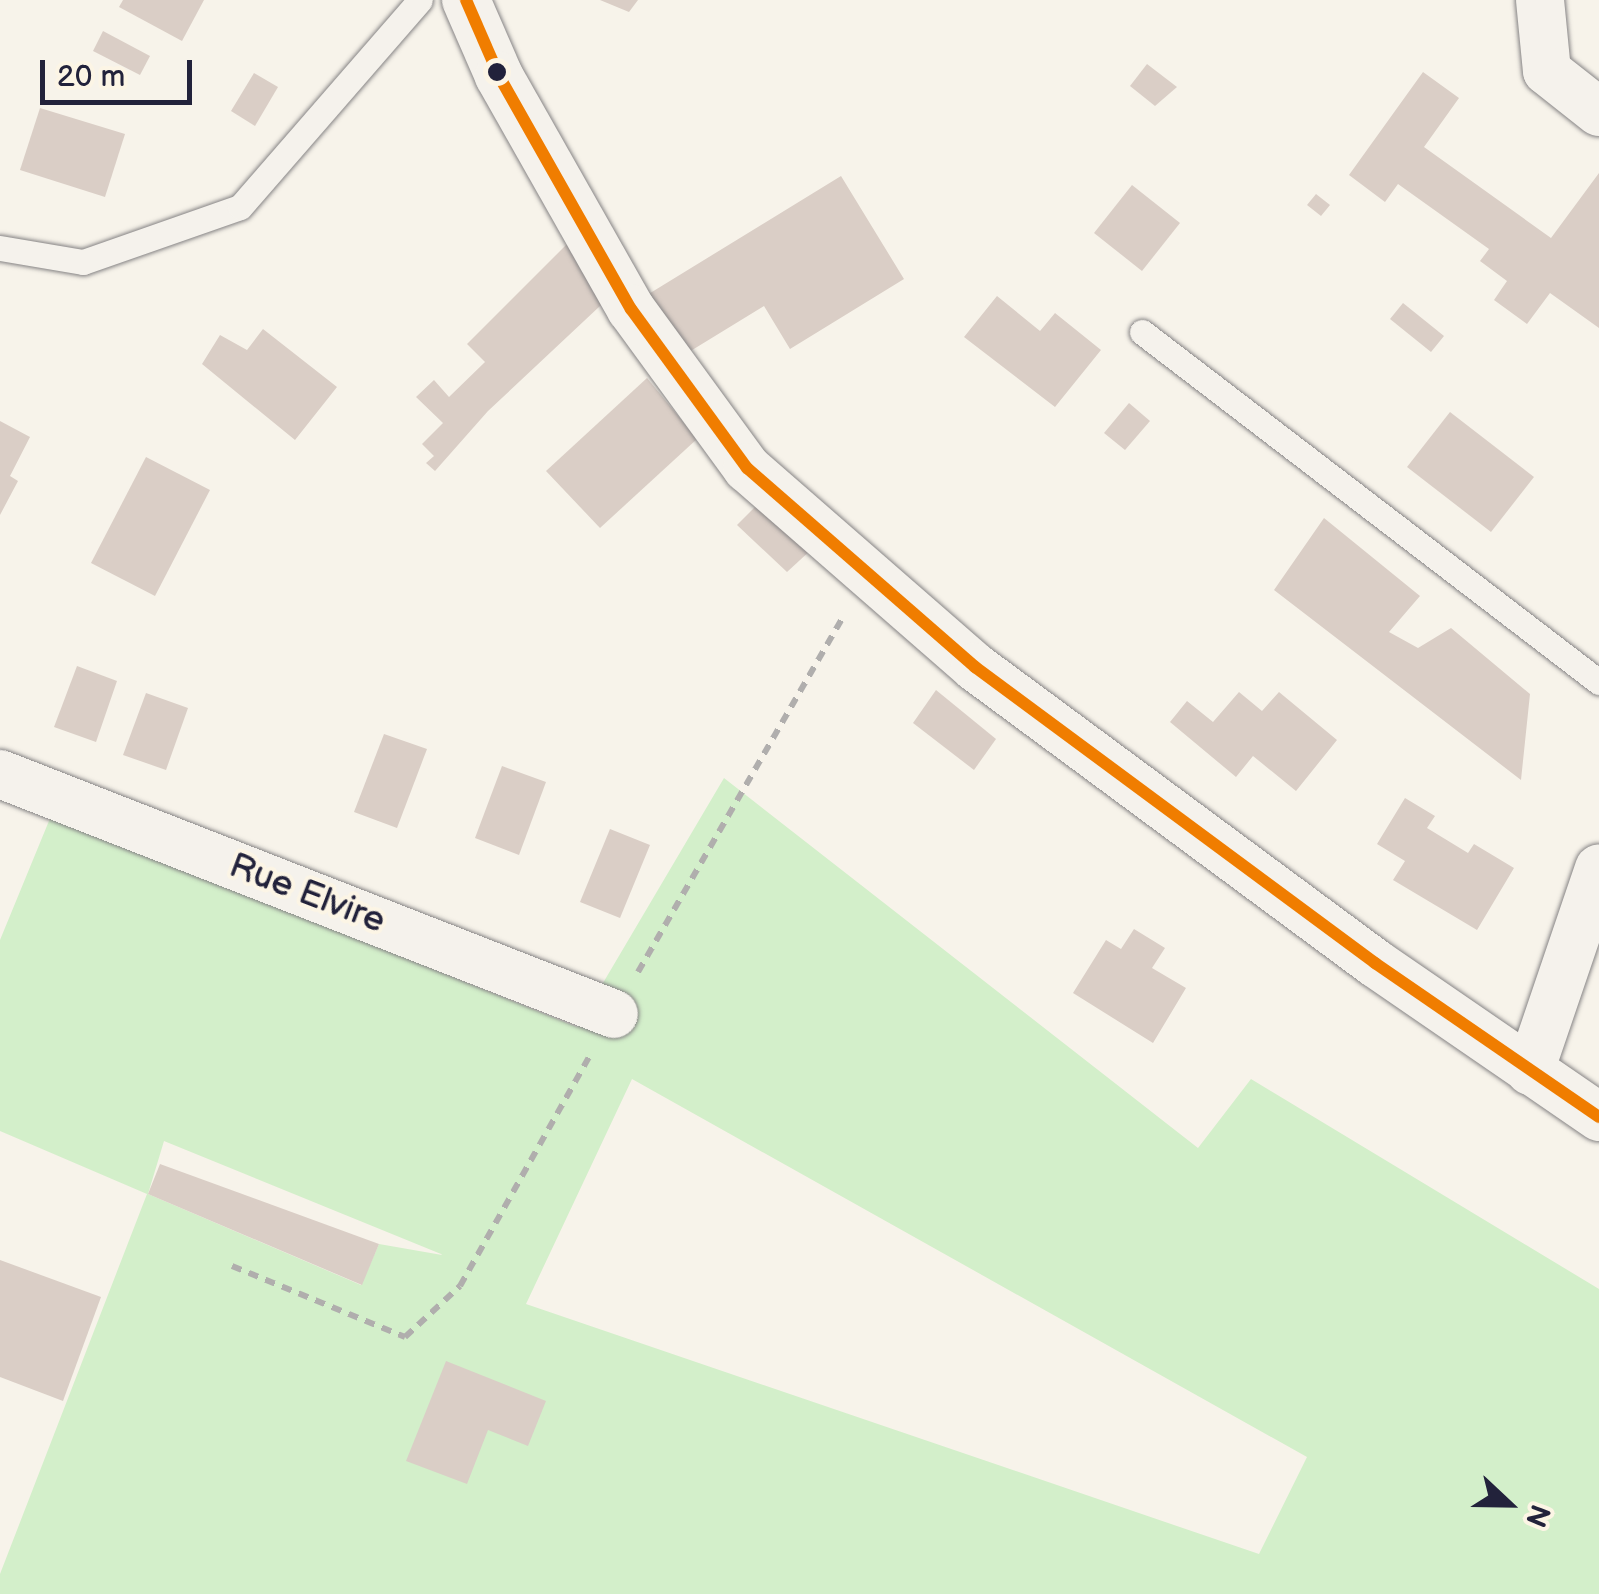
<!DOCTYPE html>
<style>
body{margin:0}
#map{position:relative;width:1599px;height:1594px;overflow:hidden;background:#f7f3ea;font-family:"Balsamiq Sans",sans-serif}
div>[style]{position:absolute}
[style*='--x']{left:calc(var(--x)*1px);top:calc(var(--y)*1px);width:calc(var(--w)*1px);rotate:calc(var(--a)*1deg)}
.green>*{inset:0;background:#d3efca}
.building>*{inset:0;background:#dacec6}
.path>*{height:6px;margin-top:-3px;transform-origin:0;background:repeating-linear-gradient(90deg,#b0aead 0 10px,transparent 0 18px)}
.roads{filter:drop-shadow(0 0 2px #868485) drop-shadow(0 0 2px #868485)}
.lane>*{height:25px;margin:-12.5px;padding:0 12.5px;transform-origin:12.5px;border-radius:12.5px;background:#f5f2ec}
.street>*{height:48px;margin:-24px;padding:0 24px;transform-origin:24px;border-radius:24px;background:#f5f2ec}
.bus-1>*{height:12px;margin:-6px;padding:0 6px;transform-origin:6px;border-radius:6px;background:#f07d00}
.dots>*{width:28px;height:28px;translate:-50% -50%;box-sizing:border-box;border:5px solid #fcf5e5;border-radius:50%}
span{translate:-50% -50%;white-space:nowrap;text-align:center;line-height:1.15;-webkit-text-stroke:8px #fcf5e5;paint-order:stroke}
.street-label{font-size:35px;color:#22223b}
.north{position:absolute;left:1459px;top:1454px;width:100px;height:100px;-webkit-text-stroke:8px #fcf5e5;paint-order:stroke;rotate:112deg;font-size:28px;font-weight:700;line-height:40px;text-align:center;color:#22223b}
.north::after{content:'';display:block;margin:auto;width:35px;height:45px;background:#22223b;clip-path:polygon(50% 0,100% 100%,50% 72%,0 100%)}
.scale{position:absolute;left:40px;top:60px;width:152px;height:45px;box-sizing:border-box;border:5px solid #22223b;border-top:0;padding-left:12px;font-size:30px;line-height:35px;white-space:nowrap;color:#22223b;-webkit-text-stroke:8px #fcf5e5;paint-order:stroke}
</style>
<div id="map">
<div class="green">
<div style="clip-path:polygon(evenodd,724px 778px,1198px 1148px,1251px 1079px,1599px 1289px,1599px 1594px,0 1594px,0 1574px,147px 1194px,0 1131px,0 940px,51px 816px,577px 1027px,724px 778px,632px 1079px,1307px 1457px,1259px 1554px,526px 1304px,632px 1079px,724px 778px,164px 1141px,441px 1254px,442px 1255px,379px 1244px,361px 1285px,148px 1194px,164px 1141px)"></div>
</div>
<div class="building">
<div style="clip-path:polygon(123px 0,204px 0,182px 41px,119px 7px)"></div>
<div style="clip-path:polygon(600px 0,638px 0,629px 12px)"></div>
<div style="clip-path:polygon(103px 31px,150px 56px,140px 75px,93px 51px)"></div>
<div style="clip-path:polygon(1147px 64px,1177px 87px,1155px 106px,1130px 86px)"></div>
<div style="clip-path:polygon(1423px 72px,1459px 98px,1424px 147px,1551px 238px,1599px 173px,1599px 328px,1550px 293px,1527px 324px,1494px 300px,1507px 281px,1480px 261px,1489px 249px,1398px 184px,1385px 202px,1349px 175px)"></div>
<div style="clip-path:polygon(254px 73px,278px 87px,255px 126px,231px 111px)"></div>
<div style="clip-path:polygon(40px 108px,125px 134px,105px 197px,20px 170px)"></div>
<div style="clip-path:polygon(841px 176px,904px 279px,790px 349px,764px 306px,684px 355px,647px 295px)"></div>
<div style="clip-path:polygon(1132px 185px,1180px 223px,1142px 271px,1094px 233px)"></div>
<div style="clip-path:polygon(1316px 194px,1330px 205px,1321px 216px,1307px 205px)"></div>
<div style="clip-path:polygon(570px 241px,616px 291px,488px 411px,435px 471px,426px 463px,434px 456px,422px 444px,443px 423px,416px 397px,434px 380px,449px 397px,485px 362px,467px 344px)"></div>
<div style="clip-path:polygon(997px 296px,1040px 331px,1055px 313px,1101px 350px,1055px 407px,964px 337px)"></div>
<div style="clip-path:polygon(1403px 303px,1444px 336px,1431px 352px,1390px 319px)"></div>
<div style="clip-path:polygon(263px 329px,337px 387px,295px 440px,202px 364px,220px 335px,247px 350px)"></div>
<div style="clip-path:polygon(647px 378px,697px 439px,600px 528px,546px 471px)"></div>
<div style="clip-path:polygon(1129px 403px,1150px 421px,1125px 450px,1104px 433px)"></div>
<div style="clip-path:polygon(1450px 412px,1534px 477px,1491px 532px,1407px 467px)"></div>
<div style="clip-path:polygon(0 421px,30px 437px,10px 476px,18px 481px,0 515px)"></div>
<div style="clip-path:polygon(146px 457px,210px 490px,155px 596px,91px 563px)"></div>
<div style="clip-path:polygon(760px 502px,812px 549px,787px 572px,737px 525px)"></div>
<div style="clip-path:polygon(1324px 518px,1420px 596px,1389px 632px,1418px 648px,1451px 628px,1530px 694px,1521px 780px,1274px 590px)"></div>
<div style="clip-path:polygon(77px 666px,117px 681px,96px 742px,54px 727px)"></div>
<div style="clip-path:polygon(936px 690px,996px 739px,974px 770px,913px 723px)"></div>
<div style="clip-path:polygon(1239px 692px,1262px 711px,1279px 692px,1337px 740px,1296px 791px,1253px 756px,1236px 777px,1170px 722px,1187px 701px,1213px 722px)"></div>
<div style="clip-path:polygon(146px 693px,188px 708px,166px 770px,123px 755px)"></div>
<div style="clip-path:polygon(384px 734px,427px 749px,397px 828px,354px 812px)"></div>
<div style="clip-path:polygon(502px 766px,546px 782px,519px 855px,475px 838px)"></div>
<div style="clip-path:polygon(1405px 798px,1435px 816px,1427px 828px,1468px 853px,1474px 844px,1514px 868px,1477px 930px,1393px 880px,1405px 861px,1377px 844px)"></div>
<div style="clip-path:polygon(610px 829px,650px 845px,620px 918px,580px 902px)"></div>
<div style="clip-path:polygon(1134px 929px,1165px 948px,1152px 968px,1186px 988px,1153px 1043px,1073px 993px,1106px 940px,1121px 949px)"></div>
<div style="clip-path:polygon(160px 1164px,379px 1244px,362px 1285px,148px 1194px)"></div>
<div style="clip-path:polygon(0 1260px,101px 1297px,63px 1401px,0 1377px)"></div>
<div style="clip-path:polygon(446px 1361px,546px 1401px,528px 1446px,488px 1430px,467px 1484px,406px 1461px)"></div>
</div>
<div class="path">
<div style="--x:638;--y:972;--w:412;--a:-60"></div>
<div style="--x:232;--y:1266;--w:187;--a:22.3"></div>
<div style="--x:405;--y:1337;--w:75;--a:-42.8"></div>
<div style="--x:460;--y:1286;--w:263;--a:-60.6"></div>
</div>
<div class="roads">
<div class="lane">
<div style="--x:0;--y:248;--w:84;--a:9.6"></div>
<div style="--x:83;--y:262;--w:166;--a:-19.3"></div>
<div style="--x:240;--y:207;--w:274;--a:-49"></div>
<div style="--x:1142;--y:332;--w:576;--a:37.45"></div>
</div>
<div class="street">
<div style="--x:466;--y:0;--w:83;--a:66.5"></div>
<div style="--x:499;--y:76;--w:268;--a:60.5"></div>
<div style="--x:631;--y:309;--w:197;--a:53.9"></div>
<div style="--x:747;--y:468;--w:303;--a:41.1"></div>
<div style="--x:975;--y:667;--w:498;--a:36.5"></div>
<div style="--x:1375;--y:963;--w:272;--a:34.5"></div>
<div style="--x:1540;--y:0;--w:71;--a:84.4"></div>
<div style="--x:1547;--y:71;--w:66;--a:38.3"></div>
<div style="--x:0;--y:774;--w:659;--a:21.35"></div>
<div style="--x:1530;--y:1071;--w:214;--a:-71.2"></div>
</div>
</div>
<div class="bus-1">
<div style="--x:466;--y:0;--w:83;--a:66.5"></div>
<div style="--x:499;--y:76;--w:268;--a:60.5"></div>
<div style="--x:631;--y:309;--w:197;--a:53.9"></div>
<div style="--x:747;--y:468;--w:303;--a:41.1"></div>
<div style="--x:975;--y:667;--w:498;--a:36.5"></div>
<div style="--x:1375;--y:963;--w:272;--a:34.5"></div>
</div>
<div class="dots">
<div style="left:497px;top:72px;background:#22223b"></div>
</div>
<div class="street-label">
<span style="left:307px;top:894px;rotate:21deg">Rue Elvire</span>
</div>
<div class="north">N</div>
<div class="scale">20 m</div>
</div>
